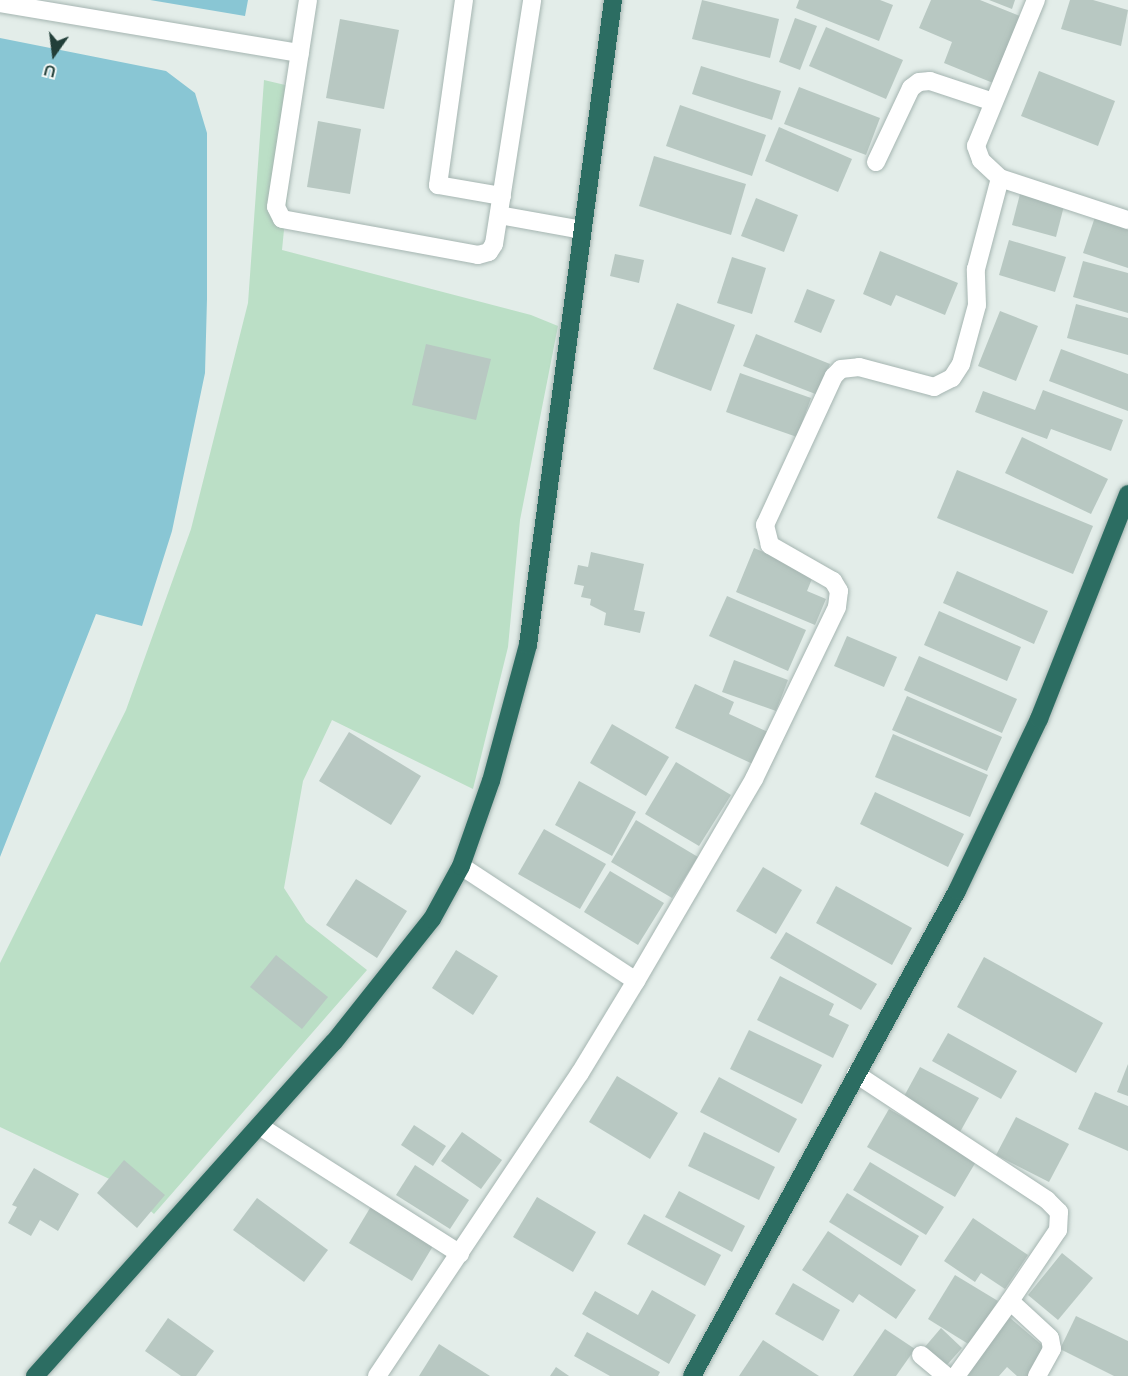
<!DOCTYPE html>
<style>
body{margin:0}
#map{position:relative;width:1128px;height:1376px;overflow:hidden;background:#e3ede9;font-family:Mulish,sans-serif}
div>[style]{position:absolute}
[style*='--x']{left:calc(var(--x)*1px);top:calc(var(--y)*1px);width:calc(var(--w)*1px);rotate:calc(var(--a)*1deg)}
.green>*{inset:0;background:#bbdfc6}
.water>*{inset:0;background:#89c6d4}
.building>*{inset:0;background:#b8c8c2}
.roads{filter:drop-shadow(0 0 2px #a5b5b1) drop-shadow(0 0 2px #a5b5b1)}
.minor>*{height:18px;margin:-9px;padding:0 9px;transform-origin:9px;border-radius:9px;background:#fff}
.highway>*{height:18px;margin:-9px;padding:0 9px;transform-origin:9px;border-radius:9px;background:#2c6d62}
span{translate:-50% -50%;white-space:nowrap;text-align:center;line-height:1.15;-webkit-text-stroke:6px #f4f9f7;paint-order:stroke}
.north{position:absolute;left:24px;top:24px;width:60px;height:60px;-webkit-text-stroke:4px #f4f9f7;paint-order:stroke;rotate:194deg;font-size:16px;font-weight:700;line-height:24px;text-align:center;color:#223f39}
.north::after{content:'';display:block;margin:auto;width:21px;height:27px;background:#223f39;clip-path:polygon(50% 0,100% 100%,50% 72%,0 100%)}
</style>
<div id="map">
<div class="green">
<div style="clip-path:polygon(264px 80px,298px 88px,282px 250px,531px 315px,558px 326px,520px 520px,508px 647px,473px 789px,332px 720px,303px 781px,284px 888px,306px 922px,367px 970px,154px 1214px,120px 1184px,0 1127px,0 963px,126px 710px,191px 529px,248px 303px)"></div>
</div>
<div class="water">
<div style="clip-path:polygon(150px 0,248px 0,245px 16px)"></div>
<div style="clip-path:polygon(0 38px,166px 71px,195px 93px,207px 133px,207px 299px,205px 373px,172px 531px,142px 626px,96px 614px,0 857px)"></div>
</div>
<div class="building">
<div style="clip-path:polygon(702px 0,779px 19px,770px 58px,692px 39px)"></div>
<div style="clip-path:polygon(799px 0,880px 0,893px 5px,879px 41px,796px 8px)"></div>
<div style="clip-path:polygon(931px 0,980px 0,1025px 18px,998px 85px,944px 63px,952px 42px,919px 28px)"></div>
<div style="clip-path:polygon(989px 0,1015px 0,1012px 9px)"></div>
<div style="clip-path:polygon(1070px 0,1093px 0,1128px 10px,1121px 46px,1061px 29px)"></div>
<div style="clip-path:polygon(795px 18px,817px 26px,800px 70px,779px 62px)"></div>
<div style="clip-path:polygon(340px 19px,399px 30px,384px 109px,326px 98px)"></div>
<div style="clip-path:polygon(826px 27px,903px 60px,886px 99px,809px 66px)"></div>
<div style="clip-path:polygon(701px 66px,781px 91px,772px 120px,692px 94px)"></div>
<div style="clip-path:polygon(1039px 71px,1115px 101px,1098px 146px,1021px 116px)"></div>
<div style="clip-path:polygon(799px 87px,880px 118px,866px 155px,784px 124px)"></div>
<div style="clip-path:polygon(680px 105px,766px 135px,752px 176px,666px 146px)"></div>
<div style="clip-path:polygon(318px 121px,361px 129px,350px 194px,307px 187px)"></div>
<div style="clip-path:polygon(779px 127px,852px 159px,838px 192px,765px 161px)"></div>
<div style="clip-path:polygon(654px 156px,746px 184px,731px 235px,639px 206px)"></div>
<div style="clip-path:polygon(1020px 194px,1064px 206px,1056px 237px,1012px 225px)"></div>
<div style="clip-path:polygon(756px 198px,798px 215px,784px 252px,741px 236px)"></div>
<div style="clip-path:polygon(1095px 217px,1128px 228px,1128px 268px,1083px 253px)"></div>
<div style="clip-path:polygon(1009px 240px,1066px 257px,1055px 292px,999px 275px)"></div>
<div style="clip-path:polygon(880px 251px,958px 283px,945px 315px,896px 295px,891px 306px,863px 294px)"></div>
<div style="clip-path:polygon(615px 254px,644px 260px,639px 283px,610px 276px)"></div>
<div style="clip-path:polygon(732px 257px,766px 268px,752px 314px,717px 303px)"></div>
<div style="clip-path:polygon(1083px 261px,1128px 273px,1128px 313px,1073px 297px)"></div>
<div style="clip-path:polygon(807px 289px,835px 300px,821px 333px,794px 322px)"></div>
<div style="clip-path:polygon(677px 303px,735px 325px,711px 391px,653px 369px)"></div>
<div style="clip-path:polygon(1076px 304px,1128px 318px,1128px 355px,1067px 338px)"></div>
<div style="clip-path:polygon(1000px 311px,1038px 326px,1016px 381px,978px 366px)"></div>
<div style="clip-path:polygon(756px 334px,830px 364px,818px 395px,743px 366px)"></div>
<div style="clip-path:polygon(426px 344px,491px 359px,476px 420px,412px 405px)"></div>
<div style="clip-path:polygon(1061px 349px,1128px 374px,1128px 411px,1049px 381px)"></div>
<div style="clip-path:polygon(740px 373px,811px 398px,797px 437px,726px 412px)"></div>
<div style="clip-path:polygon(1043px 390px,1123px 420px,1111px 451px,1051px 429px,1047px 439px,975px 412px,983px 391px,1035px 410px)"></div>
<div style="clip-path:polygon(1022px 437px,1108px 479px,1091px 514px,1005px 473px)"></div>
<div style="clip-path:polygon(957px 470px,1093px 526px,1073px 574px,937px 518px)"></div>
<div style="clip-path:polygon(754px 548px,814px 574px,807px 591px,826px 599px,815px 625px,736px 592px)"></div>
<div style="clip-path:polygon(591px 552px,644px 564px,634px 610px,645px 612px,640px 633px,604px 625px,606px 613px,590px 605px,591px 599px,581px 597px,584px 586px,574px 584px,578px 565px,588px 567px)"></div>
<div style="clip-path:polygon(957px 571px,1048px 611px,1034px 644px,943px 603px)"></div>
<div style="clip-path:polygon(727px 596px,806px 630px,788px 671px,709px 636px)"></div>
<div style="clip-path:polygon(939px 611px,1021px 647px,1007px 681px,924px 645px)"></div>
<div style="clip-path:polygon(847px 636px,897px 657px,884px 687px,834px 666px)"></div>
<div style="clip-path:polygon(919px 656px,1017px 699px,1002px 733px,904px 690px)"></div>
<div style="clip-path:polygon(734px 660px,788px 680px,776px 711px,722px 692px)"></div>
<div style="clip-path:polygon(695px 684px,734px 702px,729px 714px,770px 733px,755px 765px,675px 728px)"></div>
<div style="clip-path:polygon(907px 696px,1002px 737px,987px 771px,892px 730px)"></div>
<div style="clip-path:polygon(612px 724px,669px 757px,646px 796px,590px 763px)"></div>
<div style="clip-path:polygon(349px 732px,421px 776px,391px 825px,319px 781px)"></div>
<div style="clip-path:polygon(893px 734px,988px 775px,970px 817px,875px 777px)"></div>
<div style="clip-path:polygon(676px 762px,731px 795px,699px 846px,645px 814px)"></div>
<div style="clip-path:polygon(579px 781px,636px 812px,612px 856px,555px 825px)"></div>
<div style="clip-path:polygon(875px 792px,964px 834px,948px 867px,860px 824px)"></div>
<div style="clip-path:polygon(636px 820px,698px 857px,672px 898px,611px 862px)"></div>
<div style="clip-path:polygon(544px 829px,606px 864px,580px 909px,518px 874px)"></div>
<div style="clip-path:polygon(763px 867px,802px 890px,776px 934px,736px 911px)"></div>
<div style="clip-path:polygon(610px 871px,664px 903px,638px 945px,584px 912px)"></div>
<div style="clip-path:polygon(356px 879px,407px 911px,377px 958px,326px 925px)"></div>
<div style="clip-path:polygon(836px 886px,912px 928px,892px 965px,816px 923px)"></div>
<div style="clip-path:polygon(786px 932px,877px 984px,861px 1010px,770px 958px)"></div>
<div style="clip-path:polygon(456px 950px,498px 976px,473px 1015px,432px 988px)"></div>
<div style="clip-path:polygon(276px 955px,328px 997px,302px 1029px,250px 987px)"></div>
<div style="clip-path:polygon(984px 957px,1103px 1023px,1076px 1073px,957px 1007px)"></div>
<div style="clip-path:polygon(780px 976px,834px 1004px,829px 1015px,849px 1025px,833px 1058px,757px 1020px)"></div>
<div style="clip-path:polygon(749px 1030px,822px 1065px,802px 1104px,730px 1069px)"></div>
<div style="clip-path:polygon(948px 1033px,1017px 1071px,1001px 1099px,932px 1061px)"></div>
<div style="clip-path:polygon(1128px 1064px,1128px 1096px,1117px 1092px)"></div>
<div style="clip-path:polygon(920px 1067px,979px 1098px,960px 1132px,902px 1100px)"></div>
<div style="clip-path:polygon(617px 1076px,678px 1113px,650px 1159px,589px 1122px)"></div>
<div style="clip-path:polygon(719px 1077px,797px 1119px,779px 1153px,700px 1112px)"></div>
<div style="clip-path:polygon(1095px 1092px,1128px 1106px,1128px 1151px,1078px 1129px)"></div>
<div style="clip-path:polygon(889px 1109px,977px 1160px,955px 1197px,867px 1147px)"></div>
<div style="clip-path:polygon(1016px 1117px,1069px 1144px,1049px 1182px,996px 1155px)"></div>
<div style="clip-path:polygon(414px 1125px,446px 1146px,433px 1166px,401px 1145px)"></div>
<div style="clip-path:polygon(462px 1132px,502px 1160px,481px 1189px,441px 1161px)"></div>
<div style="clip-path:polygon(704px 1132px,775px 1167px,759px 1200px,688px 1166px)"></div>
<div style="clip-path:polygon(124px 1160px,165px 1195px,137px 1228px,97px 1193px)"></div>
<div style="clip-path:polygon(870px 1162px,944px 1207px,926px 1235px,853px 1190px)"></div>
<div style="clip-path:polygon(415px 1165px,469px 1200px,450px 1229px,396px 1195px)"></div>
<div style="clip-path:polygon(34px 1168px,79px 1194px,58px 1231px,40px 1220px,31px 1236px,8px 1223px,17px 1207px,12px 1205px)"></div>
<div style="clip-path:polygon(679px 1191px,745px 1226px,732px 1252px,665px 1217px)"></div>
<div style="clip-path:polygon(847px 1193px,919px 1236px,901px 1266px,829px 1222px)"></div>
<div style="clip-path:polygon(537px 1197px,596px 1232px,573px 1272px,513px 1237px)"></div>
<div style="clip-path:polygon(257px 1198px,328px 1250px,304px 1282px,233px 1230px)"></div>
<div style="clip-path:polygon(373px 1203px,436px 1241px,412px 1281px,349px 1243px)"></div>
<div style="clip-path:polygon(644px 1214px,721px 1255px,705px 1286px,627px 1244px)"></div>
<div style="clip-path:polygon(973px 1218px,1028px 1255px,1005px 1289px,981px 1273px,975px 1282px,944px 1261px)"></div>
<div style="clip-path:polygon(828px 1231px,916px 1290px,896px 1319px,859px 1294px,853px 1303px,802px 1270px)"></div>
<div style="clip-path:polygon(1062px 1253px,1093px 1278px,1058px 1320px,1028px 1295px)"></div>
<div style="clip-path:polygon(955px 1275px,998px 1301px,970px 1345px,928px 1319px)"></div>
<div style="clip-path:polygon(793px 1283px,840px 1310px,823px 1341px,775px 1314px)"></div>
<div style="clip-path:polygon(652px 1290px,696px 1315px,669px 1364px,582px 1314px,595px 1291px,638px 1315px)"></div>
<div style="clip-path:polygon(1076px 1316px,1128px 1341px,1128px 1376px,1114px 1376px,1060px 1349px)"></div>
<div style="clip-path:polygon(1009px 1317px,1050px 1352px,1030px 1376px,1017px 1376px,1007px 1367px,999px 1376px,963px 1376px)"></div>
<div style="clip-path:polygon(168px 1318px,214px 1351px,196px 1376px,181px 1376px,145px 1351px)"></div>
<div style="clip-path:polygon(941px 1328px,962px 1348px,946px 1366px,924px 1348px)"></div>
<div style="clip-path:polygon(885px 1329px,915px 1349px,896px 1376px,853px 1376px)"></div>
<div style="clip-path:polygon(587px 1332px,660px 1372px,658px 1376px,610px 1376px,574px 1356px)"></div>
<div style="clip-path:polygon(763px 1340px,819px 1376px,739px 1376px)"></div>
<div style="clip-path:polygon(439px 1344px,490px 1376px,419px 1376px)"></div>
<div style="clip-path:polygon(556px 1367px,569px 1376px,550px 1376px)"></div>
</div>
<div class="roads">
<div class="minor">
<div style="--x:308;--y:0;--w:209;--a:98.8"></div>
<div style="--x:276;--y:207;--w:13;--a:63"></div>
<div style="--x:282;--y:219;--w:199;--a:10.4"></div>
<div style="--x:478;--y:255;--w:11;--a:-15"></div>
<div style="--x:489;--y:252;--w:9;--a:-58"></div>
<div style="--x:494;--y:244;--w:247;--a:-81.1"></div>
<div style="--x:464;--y:0;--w:187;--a:98"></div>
<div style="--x:438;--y:185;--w:65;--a:9.8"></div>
<div style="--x:0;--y:3;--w:304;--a:9.5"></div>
<div style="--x:876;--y:162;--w:82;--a:-64.7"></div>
<div style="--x:911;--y:88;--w:10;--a:-37"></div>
<div style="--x:919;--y:82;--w:11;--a:-5"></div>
<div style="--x:930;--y:81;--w:66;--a:18.4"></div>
<div style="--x:1000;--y:178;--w:135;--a:18.2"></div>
<div style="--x:499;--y:215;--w:84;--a:10.2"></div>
<div style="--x:461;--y:866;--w:209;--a:33.3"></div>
<div style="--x:856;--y:1074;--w:229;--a:33.4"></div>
<div style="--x:1047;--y:1200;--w:17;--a:45"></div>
<div style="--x:1059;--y:1212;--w:18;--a:93"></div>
<div style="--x:1058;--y:1230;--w:86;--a:124.1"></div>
<div style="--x:1010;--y:1301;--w:54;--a:42.8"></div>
<div style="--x:1050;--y:1338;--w:11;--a:80"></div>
<div style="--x:1052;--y:1349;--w:31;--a:119"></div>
<div style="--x:261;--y:1127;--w:236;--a:32.5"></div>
<div style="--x:921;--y:1355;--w:33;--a:40"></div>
<div style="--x:377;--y:1376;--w:365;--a:-56.2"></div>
<div style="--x:580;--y:1073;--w:108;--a:-58.7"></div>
<div style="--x:636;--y:981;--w:234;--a:-59.7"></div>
<div style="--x:754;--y:779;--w:191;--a:-64.2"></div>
<div style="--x:837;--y:607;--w:16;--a:-83"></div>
<div style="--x:839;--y:591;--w:12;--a:-121"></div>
<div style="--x:833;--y:581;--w:73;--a:-150.3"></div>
<div style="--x:770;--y:545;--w:21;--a:-104"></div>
<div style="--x:765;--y:525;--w:164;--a:-65.2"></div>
<div style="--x:834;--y:376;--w:10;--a:-45"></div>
<div style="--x:841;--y:369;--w:18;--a:-6"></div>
<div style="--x:859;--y:367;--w:78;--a:14.9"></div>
<div style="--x:934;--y:387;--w:20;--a:-27"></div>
<div style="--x:952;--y:378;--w:17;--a:-57"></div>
<div style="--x:961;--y:364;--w:61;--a:-74.8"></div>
<div style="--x:977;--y:305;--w:36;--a:-92"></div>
<div style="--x:976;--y:269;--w:94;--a:-75.2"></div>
<div style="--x:1000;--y:178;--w:26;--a:-137"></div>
<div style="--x:981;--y:160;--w:15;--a:-110"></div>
<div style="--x:976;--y:146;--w:158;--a:-67.7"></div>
<div style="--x:956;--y:1376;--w:92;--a:-54.2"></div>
</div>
<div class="highway">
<div style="--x:35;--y:1376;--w:448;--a:-48.2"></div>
<div style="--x:334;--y:1042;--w:157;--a:-51.5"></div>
<div style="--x:432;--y:919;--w:60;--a:-61.3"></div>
<div style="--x:461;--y:866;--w:90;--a:-70.6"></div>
<div style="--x:491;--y:781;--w:141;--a:-74.8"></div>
<div style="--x:528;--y:645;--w:651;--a:-82.49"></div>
<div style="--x:692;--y:1376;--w:553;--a:-61.35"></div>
<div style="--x:957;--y:891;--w:191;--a:-64.5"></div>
<div style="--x:1039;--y:719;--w:242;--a:-68.4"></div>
</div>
</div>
<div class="north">U</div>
</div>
